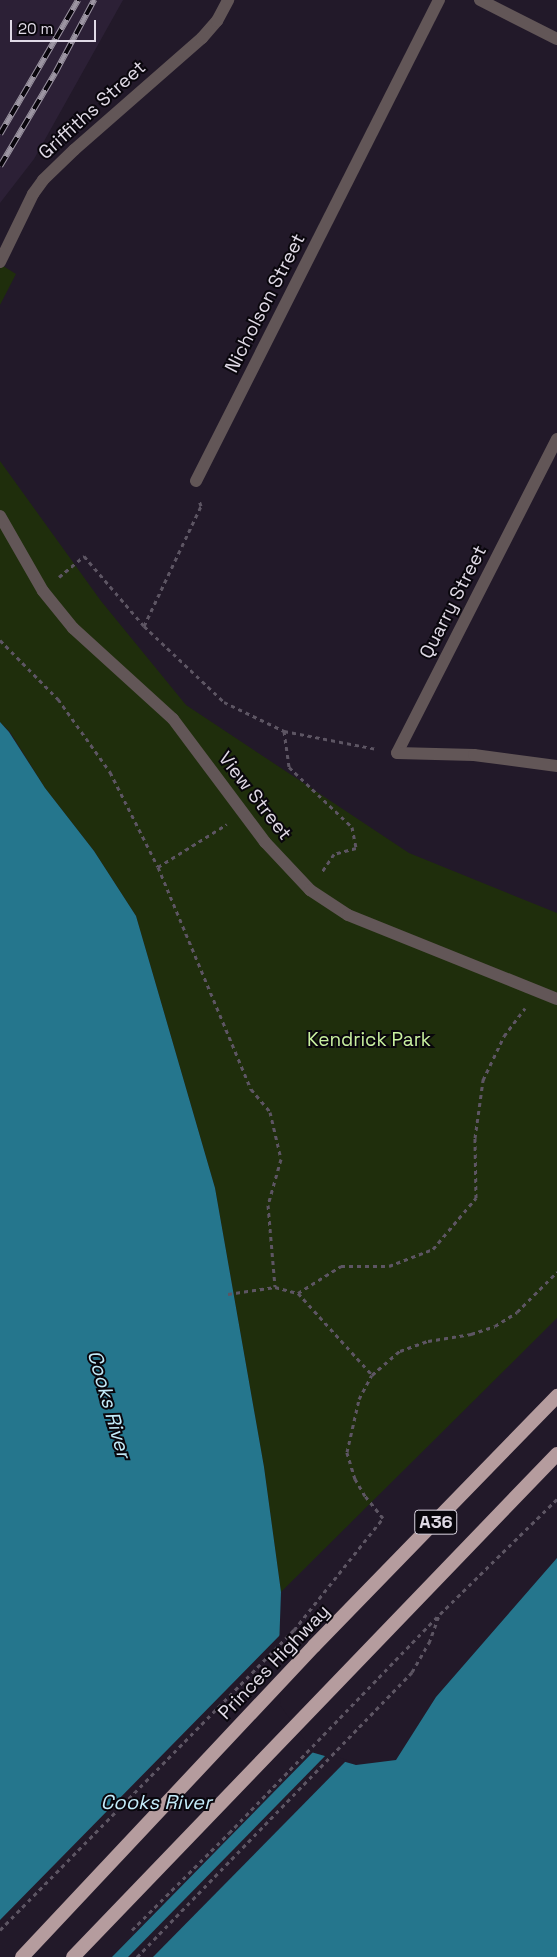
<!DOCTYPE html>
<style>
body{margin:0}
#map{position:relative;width:557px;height:1957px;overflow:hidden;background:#221929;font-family:"Space Grotesk",sans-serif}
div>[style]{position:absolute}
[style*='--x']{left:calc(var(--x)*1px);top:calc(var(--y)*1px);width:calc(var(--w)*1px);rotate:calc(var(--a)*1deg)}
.built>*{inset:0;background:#2c2036}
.green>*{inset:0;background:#1f2e0c}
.water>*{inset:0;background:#25768d}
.pier>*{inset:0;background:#221929}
.path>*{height:3px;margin-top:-1.5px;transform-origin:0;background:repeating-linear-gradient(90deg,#5d5563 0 4px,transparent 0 8px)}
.minor>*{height:12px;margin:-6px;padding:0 6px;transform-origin:6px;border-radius:6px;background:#625657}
.trunk>*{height:14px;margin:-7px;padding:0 7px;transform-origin:7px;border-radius:7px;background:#b59c9e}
.rail>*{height:5.5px;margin-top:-2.75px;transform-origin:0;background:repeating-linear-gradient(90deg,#09060c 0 11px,#9c95a2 0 22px);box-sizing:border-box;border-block:1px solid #9c95a2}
span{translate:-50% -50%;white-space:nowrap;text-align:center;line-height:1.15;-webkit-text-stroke:4px #09060c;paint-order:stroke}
.shield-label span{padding:1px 4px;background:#09060c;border:1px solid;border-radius:4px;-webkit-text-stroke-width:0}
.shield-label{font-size:18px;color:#e0dae6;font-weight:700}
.street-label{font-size:19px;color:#e0dae6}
.park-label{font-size:19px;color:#c9f1a0}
.water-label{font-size:20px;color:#c4ecfa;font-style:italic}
.scale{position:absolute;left:10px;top:20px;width:86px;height:22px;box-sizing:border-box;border:2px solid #e0dae6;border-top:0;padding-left:6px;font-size:15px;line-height:18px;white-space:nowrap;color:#e0dae6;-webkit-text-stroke:4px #09060c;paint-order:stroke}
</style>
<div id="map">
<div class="built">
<div style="clip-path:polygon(0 0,123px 0,34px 159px,0 203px)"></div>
</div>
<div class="green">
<div style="clip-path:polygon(0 264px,16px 274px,0 305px)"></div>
<div style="clip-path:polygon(0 461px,101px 601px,186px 705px,409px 853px,557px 913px,557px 1318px,281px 1592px,264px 1467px,215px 1188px,136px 916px,94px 851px,45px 788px,10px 732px,0 722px)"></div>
</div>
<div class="water">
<div style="clip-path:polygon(0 722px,9px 732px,45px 788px,94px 851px,136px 916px,215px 1188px,264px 1467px,281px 1592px,277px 1705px,311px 1752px,356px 1765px,396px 1760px,436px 1697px,557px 1558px,557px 1957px,0 1957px)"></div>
</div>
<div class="pier">
<div style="clip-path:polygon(282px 1633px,280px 1705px,312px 1750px,315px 1750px,112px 1957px,0 1957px,0 1920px)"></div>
<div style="clip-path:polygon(327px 1754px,347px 1760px,153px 1957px,128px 1957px)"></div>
</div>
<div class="path">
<div style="--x:59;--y:577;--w:33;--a:-40"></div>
<div style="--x:84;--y:556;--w:92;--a:49.4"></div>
<div style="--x:144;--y:626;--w:110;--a:43.5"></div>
<div style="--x:224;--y:702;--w:67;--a:25.8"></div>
<div style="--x:284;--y:731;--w:95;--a:11"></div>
<div style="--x:144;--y:626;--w:133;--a:-64.6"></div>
<div style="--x:201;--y:506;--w:6;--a:-108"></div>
<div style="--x:0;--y:640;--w:83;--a:45.5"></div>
<div style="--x:58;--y:699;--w:90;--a:54.5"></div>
<div style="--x:110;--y:772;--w:106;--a:63.2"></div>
<div style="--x:158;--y:867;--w:241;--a:67.3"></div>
<div style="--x:251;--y:1089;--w:30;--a:50"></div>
<div style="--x:270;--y:1112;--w:48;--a:76.8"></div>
<div style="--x:281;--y:1159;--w:48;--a:105.8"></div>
<div style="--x:268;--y:1205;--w:82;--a:85.1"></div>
<div style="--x:284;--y:731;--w:36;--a:82"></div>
<div style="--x:289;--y:767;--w:87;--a:43.6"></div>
<div style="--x:352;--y:827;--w:21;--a:79"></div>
<div style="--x:356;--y:848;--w:23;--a:165"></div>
<div style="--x:334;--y:854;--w:22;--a:124"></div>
<div style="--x:158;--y:867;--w:81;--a:-31.9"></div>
<div style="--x:298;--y:1293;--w:110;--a:47.9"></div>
<div style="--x:228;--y:1294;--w:48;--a:-8.5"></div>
<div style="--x:275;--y:1287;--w:24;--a:15"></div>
<div style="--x:298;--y:1293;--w:51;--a:-32.1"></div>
<div style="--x:341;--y:1266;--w:48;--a:0"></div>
<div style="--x:389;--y:1266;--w:47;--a:-21.1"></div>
<div style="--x:433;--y:1249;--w:67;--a:-49.9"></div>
<div style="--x:476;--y:1198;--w:60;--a:-91"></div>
<div style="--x:475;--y:1138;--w:59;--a:-82.1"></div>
<div style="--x:483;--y:1080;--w:49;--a:-64.5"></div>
<div style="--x:504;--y:1036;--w:35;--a:-53"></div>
<div style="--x:0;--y:1930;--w:420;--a:-45.6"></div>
<div style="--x:294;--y:1630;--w:143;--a:-51.5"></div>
<div style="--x:383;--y:1518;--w:28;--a:-129"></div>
<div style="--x:365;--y:1496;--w:20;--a:-120"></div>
<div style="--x:355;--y:1479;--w:28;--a:-107"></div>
<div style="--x:347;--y:1452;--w:54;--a:-77.2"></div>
<div style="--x:359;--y:1399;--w:27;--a:-62"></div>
<div style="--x:372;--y:1375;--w:37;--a:-41"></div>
<div style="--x:400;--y:1351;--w:30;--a:-20"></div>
<div style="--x:428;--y:1341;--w:44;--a:-9.2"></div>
<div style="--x:471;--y:1334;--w:25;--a:-18"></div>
<div style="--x:495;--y:1326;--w:26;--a:-32"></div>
<div style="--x:517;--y:1312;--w:57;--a:-45"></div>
<div style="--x:132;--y:1930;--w:137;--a:-45"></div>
<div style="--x:229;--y:1833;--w:304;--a:-46.1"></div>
<div style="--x:440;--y:1614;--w:164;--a:-44.5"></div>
<div style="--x:137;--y:1957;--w:396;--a:-46"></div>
<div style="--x:412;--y:1672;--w:34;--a:-60"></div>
<div style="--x:429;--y:1643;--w:29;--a:-70"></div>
</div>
<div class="minor">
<div style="--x:480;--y:0;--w:86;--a:26.9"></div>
<div style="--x:0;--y:262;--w:76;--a:-64.1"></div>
<div style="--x:33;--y:194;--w:17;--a:-54"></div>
<div style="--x:43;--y:180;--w:43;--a:-44.1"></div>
<div style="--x:74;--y:150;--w:170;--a:-41.2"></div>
<div style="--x:202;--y:38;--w:23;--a:-49"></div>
<div style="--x:217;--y:21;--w:24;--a:-62"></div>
<div style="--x:557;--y:439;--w:352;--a:117"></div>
<div style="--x:397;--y:753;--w:77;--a:1.5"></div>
<div style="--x:474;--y:755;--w:84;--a:7.5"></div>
<div style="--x:196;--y:481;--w:539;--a:-63.2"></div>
<div style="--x:0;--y:516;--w:86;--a:60.2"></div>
<div style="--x:43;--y:591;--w:48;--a:51"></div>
<div style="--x:73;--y:628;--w:135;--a:42.3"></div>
<div style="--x:173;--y:719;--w:154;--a:53.2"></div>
<div style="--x:265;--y:842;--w:66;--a:46.8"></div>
<div style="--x:310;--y:890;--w:45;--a:33.3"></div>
<div style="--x:348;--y:915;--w:225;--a:21.9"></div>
</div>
<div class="trunk">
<div style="--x:22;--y:1957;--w:427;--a:-46.8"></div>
<div style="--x:314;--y:1646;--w:349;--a:-45.8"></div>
<div style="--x:73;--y:1957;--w:698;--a:-46.1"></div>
</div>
<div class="rail">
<div style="--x:0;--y:134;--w:155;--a:-59.8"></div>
<div style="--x:0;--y:166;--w:108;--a:-59.4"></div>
<div style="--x:55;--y:73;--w:83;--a:-61.9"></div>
</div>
<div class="shield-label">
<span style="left:436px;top:1522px">A36</span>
</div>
<div class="street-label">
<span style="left:92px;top:110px;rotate:-42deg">Griffiths Street</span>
<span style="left:265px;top:303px;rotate:-63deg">Nicholson Street</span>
<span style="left:453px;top:602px;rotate:-63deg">Quarry Street</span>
<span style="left:255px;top:796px;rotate:52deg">View Street</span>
<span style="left:274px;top:1662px;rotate:-46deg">Princes Highway</span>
</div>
<div class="park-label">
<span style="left:369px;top:1040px">Kendrick Park</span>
</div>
<div class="water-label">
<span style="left:109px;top:1404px;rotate:74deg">Cooks River</span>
<span style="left:156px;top:1802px">Cooks River</span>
</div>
<div class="scale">20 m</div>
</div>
